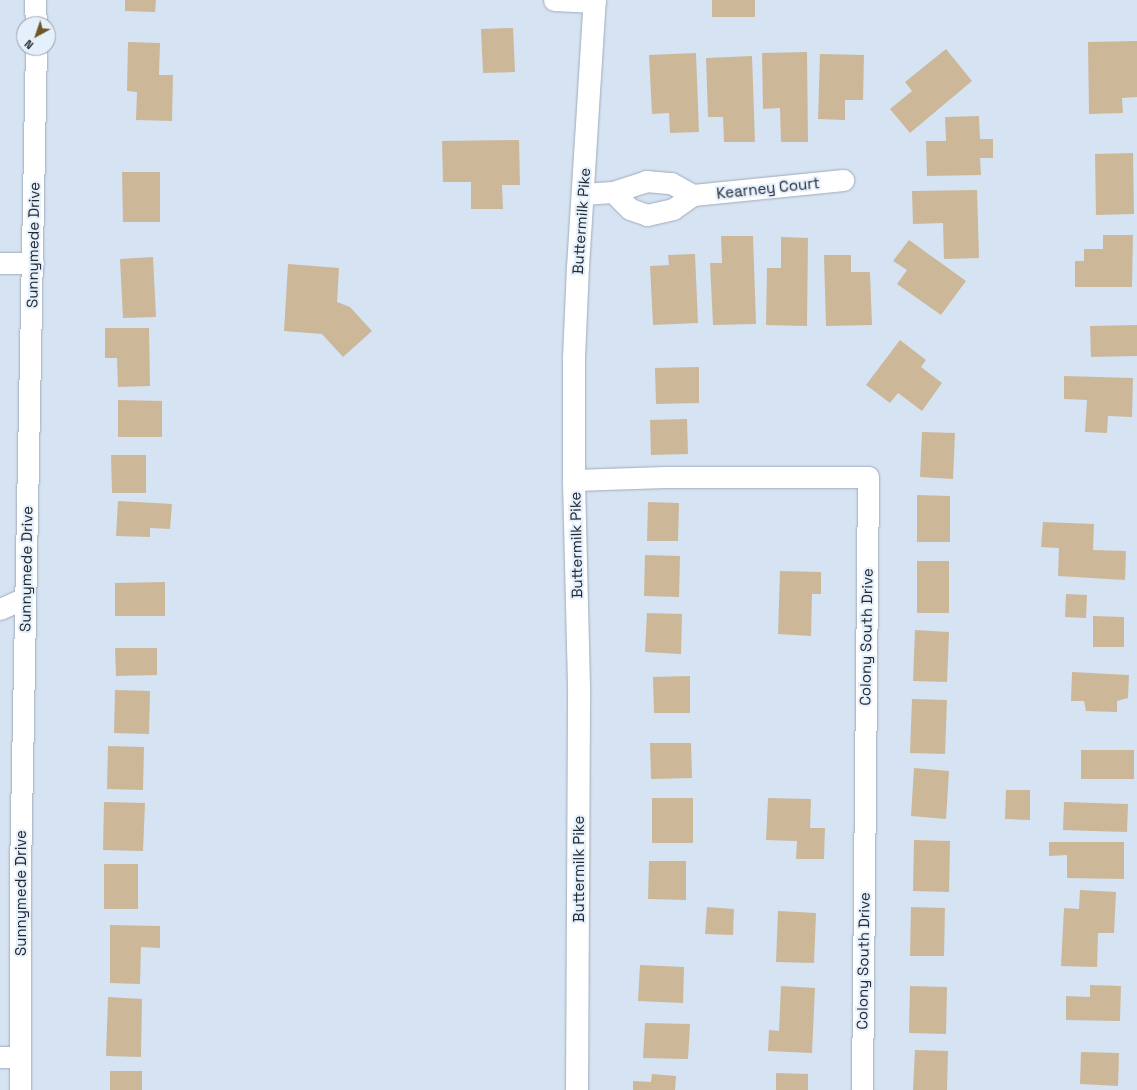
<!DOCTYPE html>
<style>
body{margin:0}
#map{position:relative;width:1137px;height:1090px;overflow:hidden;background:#d6e3f3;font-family:"Space Grotesk",sans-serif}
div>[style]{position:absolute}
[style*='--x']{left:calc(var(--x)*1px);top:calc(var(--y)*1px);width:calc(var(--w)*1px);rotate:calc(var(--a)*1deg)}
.building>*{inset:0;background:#ccb898}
.roads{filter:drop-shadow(0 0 1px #9fabbb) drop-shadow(0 0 1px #9fabbb)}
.minor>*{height:21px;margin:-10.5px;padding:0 10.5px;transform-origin:10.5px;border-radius:10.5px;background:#fff}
.major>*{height:22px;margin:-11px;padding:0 11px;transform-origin:11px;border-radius:11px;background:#fff}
span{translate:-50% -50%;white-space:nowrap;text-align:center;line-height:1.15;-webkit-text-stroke:4px #e5f0fd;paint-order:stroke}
.street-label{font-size:15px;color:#24282f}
.north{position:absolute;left:16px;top:16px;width:40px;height:40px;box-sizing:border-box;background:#e5f0fd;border:1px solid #98a0ab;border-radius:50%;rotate:220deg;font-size:11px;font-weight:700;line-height:16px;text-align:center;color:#24282f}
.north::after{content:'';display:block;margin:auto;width:14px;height:18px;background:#705627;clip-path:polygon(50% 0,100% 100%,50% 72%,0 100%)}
</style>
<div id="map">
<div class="building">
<div style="clip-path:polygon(125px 0,156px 0,155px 12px,125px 11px)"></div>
<div style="clip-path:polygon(712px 0,755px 0,755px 17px,712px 17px)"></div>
<div style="clip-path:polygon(513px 28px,515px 72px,483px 73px,481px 29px)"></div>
<div style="clip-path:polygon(1137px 41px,1137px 97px,1122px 98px,1123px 113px,1089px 114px,1088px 42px)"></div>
<div style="clip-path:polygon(128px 42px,160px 43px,159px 75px,173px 75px,172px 121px,136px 120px,137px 92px,127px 91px)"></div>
<div style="clip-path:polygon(946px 49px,972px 81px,910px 133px,890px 109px,912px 91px,905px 82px)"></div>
<div style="clip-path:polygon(807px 52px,808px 142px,781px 142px,780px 108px,763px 109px,762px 53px)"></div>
<div style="clip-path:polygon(696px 53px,699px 132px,670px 133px,669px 113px,652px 114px,649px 55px)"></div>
<div style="clip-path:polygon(820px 54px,864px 55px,863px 100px,845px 100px,845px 120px,818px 119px)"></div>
<div style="clip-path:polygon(752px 56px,755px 142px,724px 142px,723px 117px,708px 117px,706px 58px)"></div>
<div style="clip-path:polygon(979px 116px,980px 139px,993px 139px,993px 158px,980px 158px,981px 175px,927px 176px,926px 141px,946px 141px,945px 117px)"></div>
<div style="clip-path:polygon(519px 140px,520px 185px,502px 185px,503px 209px,471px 209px,471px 182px,443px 182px,442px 141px)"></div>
<div style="clip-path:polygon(1133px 153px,1134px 214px,1096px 215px,1095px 154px)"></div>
<div style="clip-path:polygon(122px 172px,160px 172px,160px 222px,123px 222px)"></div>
<div style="clip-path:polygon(977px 190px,979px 258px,944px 259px,943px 223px,913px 224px,912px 191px)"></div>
<div style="clip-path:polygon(1103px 235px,1133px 235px,1132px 287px,1075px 287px,1075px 261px,1084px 261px,1084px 249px,1103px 249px)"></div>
<div style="clip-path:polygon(721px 236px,753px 236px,756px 324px,713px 325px,710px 263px,722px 263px)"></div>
<div style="clip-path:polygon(781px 237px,808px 238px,807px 326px,766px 325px,767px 268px,781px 268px)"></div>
<div style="clip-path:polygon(909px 240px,966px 281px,941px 315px,897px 284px,907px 270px,893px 261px)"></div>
<div style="clip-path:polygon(695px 254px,698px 323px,653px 325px,650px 266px,669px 265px,668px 255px)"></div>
<div style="clip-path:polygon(824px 255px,851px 255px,851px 272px,870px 272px,872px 325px,826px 326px)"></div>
<div style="clip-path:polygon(153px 257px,156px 317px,123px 318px,120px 259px)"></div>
<div style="clip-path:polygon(288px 264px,339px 268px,337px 302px,350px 307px,372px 331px,343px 357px,322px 334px,284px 331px)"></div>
<div style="clip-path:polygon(1137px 325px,1137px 356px,1091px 357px,1090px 326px)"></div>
<div style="clip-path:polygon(105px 328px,149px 328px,150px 386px,118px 387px,117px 358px,105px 358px)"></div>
<div style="clip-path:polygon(900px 340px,926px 360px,921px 367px,942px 383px,922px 411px,898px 393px,890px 403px,866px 385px)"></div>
<div style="clip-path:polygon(699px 367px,699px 403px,656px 404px,655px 368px)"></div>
<div style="clip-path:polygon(1064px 376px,1133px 378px,1132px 417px,1108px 416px,1107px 433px,1085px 432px,1087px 400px,1064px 399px)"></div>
<div style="clip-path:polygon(118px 400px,162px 401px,162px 437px,118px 437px)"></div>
<div style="clip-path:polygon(687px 419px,688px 454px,651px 455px,650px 420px)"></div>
<div style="clip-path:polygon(922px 432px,955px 433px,953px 479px,920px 477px)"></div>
<div style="clip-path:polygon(111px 455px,146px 455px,146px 493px,112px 493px)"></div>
<div style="clip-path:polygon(917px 495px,950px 496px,950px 542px,917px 542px)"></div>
<div style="clip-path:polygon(118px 501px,172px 504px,170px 529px,150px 528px,150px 537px,116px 536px)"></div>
<div style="clip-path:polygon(648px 502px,679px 503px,678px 541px,647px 541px)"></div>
<div style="clip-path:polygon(1043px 522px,1094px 524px,1093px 550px,1126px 551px,1125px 580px,1058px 576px,1059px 548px,1041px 547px)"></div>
<div style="clip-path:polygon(645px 555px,680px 556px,679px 597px,644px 596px)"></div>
<div style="clip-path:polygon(917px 561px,949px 561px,949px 613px,917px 613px)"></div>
<div style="clip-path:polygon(780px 571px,821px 572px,821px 594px,812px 594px,811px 636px,778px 634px)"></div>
<div style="clip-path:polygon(165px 582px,165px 616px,115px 616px,115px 583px)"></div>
<div style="clip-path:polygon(1066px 594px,1087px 595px,1086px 618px,1065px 617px)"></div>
<div style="clip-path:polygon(647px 613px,682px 614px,681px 654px,645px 652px)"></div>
<div style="clip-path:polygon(1093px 616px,1124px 617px,1124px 647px,1093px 647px)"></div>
<div style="clip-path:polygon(915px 630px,949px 632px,947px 682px,913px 681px)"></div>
<div style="clip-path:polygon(115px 648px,157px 648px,157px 675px,116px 676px)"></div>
<div style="clip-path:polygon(1072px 672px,1129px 675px,1128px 698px,1117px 701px,1117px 712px,1086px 711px,1084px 701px,1071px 701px)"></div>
<div style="clip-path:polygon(690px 676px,690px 713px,654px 713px,653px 677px)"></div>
<div style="clip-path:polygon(115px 690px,150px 691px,149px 734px,114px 733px)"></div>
<div style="clip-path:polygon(912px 699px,947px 700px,945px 754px,910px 753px)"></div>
<div style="clip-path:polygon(650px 743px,691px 743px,692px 778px,651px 779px)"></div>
<div style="clip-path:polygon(108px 746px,144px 747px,143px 790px,107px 789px)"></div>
<div style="clip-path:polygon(1081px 750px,1134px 750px,1134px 779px,1081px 779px)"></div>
<div style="clip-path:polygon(914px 768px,949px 771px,946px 819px,911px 816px)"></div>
<div style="clip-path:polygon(1006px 790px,1030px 790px,1030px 820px,1005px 819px)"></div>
<div style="clip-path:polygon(652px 798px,693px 798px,693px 843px,652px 843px)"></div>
<div style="clip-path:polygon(768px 798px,811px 799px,810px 828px,825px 828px,824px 859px,796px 859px,797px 841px,766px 840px)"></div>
<div style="clip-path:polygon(104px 802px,145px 803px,143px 851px,103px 850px)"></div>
<div style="clip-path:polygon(1064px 802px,1128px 804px,1127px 832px,1063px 830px)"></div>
<div style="clip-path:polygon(914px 840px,950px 841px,949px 892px,913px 891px)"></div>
<div style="clip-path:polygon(1049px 842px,1124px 842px,1124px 879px,1067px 878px,1067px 855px,1049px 856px)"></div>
<div style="clip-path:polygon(649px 861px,686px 861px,686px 900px,648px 899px)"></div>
<div style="clip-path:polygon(104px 864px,138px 864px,138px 909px,104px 909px)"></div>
<div style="clip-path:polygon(1080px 890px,1116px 892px,1114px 933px,1098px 933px,1097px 967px,1061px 966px,1064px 908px,1079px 909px)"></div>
<div style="clip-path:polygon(707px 907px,734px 909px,733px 935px,705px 934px)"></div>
<div style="clip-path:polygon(911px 907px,945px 908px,944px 956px,910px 956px)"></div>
<div style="clip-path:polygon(778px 911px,816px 913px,814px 963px,776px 962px)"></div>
<div style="clip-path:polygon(110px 925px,160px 926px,160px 948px,141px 947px,140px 984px,110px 983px)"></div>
<div style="clip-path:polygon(640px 965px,684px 967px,683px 1003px,638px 1001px)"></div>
<div style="clip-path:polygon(1090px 985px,1121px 986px,1120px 1021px,1066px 1020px,1066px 996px,1090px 997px)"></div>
<div style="clip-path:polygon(781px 986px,815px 988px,812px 1053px,768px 1051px,769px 1030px,779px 1031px)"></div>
<div style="clip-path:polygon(910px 986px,947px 987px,946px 1034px,909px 1033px)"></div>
<div style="clip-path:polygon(108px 997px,142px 999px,141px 1057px,106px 1056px)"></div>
<div style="clip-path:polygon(645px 1023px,690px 1024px,688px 1059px,643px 1058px)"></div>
<div style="clip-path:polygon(915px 1050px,948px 1051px,947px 1090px,913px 1090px)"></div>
<div style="clip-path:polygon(1081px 1052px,1119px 1053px,1118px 1086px,1080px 1084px)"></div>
<div style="clip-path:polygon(110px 1071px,142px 1071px,142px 1090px,110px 1090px)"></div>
<div style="clip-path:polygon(776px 1073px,808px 1074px,808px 1090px,776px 1090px)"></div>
<div style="clip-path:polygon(652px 1074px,676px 1076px,675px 1090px,633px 1090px,633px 1081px,651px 1082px)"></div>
</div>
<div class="roads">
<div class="minor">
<div style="--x:35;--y:0;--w:24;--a:88"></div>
<div style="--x:554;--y:0;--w:41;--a:2.8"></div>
<div style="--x:613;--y:192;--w:24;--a:45"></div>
<div style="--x:630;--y:209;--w:18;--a:19"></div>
<div style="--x:647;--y:215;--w:27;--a:-13"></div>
<div style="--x:673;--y:209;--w:24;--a:-35"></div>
<div style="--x:693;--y:195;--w:151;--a:-5.7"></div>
<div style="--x:583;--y:194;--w:30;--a:-4"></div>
<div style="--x:613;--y:192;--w:35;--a:-18"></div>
<div style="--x:646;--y:181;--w:25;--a:5"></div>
<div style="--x:671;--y:183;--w:25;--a:29"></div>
<div style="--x:0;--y:263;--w:33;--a:0"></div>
<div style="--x:574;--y:480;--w:91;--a:-1.9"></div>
<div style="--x:665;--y:477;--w:203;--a:0"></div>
<div style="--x:868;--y:477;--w:613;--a:90.56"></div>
<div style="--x:0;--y:609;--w:27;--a:-24"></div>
<div style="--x:0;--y:1057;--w:20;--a:0"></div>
<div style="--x:20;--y:1090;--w:219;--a:-90"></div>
<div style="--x:20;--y:871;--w:823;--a:-88.89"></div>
</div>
<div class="major">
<div style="--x:577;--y:1090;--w:404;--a:-89.7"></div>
<div style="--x:579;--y:686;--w:206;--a:-91.4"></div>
<div style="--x:574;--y:480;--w:122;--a:-90"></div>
<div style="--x:574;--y:358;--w:91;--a:-87.5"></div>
<div style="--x:578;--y:267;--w:268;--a:-86.4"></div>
</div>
</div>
<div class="street-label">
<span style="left:768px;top:188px;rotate:-6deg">Kearney Court</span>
<span style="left:581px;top:221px;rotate:-86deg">Buttermilk Pike</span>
<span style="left:33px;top:245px;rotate:-89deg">Sunnymede Drive</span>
<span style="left:576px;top:545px;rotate:-91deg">Buttermilk Pike</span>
<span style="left:26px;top:569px;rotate:-89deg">Sunnymede Drive</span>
<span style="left:866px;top:637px;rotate:-89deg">Colony South Drive</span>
<span style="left:579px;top:869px;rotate:-90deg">Buttermilk Pike</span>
<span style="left:21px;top:893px;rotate:-90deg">Sunnymede Drive</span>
<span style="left:863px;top:961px;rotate:-89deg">Colony South Drive</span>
</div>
<div class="north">N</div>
</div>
